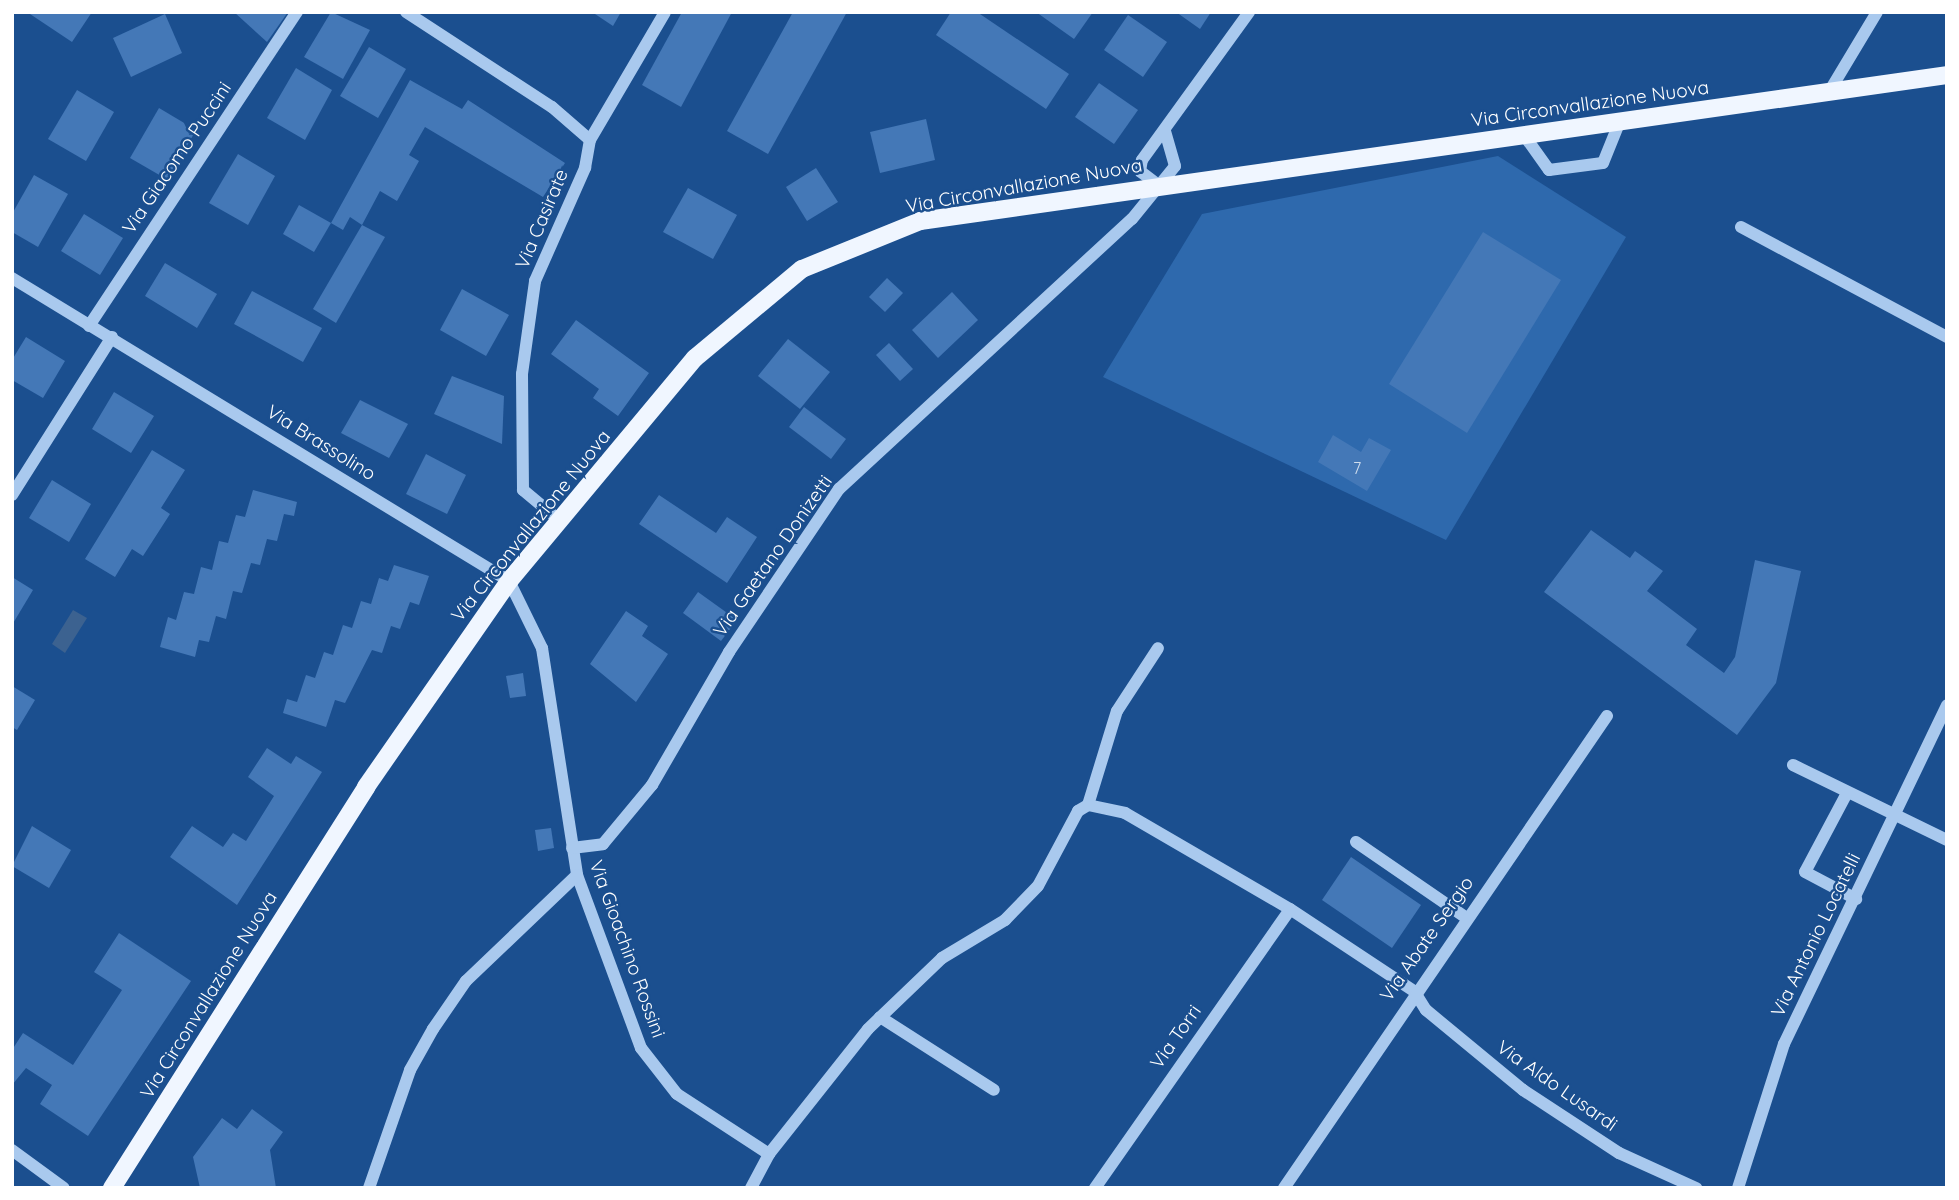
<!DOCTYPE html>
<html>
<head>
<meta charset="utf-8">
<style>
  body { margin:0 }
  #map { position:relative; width:1959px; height:1200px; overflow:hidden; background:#1b4f8f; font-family:Quicksand,sans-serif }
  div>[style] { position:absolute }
  .green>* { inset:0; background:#2e69ad }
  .water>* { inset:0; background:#3c6290 }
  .building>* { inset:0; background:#4478b7 }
  .minor>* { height:12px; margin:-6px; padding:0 6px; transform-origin:6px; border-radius:6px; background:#a9c9ee }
  .major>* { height:18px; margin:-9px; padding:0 9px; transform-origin:9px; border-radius:9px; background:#f0f6ff }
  span { translate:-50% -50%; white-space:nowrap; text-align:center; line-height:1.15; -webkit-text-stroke:5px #1b4f8f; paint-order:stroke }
  .number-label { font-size:16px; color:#d0dded }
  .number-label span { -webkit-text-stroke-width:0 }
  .street-label { font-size:19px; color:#fff }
  .frame { position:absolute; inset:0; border:14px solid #fff; pointer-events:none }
</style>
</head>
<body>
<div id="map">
  <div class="green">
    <i style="clip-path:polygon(1498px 156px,1626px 237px,1446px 540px,1103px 377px,1202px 214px)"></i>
  </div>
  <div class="water">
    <i style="clip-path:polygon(73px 610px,87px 618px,65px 653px,52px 644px)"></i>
  </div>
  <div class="building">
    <i style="clip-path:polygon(27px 12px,92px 12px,72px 42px)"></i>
    <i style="clip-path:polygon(234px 12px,288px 12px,267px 42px)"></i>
    <i style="clip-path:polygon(331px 12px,370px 30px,343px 79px,304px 57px)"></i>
    <i style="clip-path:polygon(592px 12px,621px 12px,613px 26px)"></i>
    <i style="clip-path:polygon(682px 12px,732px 12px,681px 107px,642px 85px)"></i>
    <i style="clip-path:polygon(793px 12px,847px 12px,768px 154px,727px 131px)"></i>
    <i style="clip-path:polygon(951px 12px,977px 12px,1069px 74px,1046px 109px,936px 35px)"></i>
    <i style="clip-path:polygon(1036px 12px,1093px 12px,1074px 39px)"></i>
    <i style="clip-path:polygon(1176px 12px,1211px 12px,1200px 29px)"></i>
    <i style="clip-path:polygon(165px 14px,182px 53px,131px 77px,113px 38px)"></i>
    <i style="clip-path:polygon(1128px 15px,1167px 42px,1143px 77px,1104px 50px)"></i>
    <i style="clip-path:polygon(369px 47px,406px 69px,378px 118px,340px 96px)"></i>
    <i style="clip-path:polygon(296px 68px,332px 90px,305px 140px,267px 118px)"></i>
    <i style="clip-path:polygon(410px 80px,462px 109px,468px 100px,565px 163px,543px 197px,425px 127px,409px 155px,419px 161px,397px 201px,380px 191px,362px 225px,350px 217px,343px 230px,331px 223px)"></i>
    <i style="clip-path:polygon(1099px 83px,1138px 110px,1114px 144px,1075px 117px)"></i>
    <i style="clip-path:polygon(77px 90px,114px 112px,86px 161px,48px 139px)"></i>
    <i style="clip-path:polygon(159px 108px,196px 130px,168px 180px,130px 158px)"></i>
    <i style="clip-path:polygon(926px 119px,935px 160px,880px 173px,870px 132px)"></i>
    <i style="clip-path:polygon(238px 154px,275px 176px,248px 225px,209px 203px)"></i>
    <i style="clip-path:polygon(816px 168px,838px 202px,807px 221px,786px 187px)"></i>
    <i style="clip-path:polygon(34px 175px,68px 194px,38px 247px,12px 232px,12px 214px)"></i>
    <i style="clip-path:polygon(688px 188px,737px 215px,713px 259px,663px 232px)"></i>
    <i style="clip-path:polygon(299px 205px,331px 223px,314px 252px,283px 234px)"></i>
    <i style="clip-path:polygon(84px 214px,123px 238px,100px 275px,61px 251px)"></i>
    <i style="clip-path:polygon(362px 225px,385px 237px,336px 323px,313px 309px)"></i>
    <i style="clip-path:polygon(1483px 232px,1561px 280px,1467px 433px,1389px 384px)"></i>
    <i style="clip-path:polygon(165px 263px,217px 294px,197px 328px,145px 296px)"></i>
    <i style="clip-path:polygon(887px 278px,903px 293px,885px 312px,869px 297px)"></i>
    <i style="clip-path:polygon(462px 289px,509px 315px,486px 356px,440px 330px)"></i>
    <i style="clip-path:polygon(252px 291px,322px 328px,303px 362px,234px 324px)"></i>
    <i style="clip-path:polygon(952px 292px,978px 320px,938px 358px,912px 330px)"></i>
    <i style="clip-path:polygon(576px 320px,649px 373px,618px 416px,593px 398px,599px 389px,551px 354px)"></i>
    <i style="clip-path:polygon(26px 337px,65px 361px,43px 398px,12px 380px,12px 360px)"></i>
    <i style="clip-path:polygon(788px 339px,830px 372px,800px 409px,758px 376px)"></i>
    <i style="clip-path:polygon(889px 343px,913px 369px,900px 381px,876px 355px)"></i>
    <i style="clip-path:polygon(452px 376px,504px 396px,502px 444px,434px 414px)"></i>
    <i style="clip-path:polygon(114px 392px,154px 416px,131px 453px,92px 429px)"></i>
    <i style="clip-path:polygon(360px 400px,408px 424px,389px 458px,341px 433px)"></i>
    <i style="clip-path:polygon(804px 407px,846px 439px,831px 459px,789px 427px)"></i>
    <i style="clip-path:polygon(1333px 435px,1361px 452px,1369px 438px,1391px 450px,1367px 491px,1318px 462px)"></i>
    <i style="clip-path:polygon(152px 450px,185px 470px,161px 508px,170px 514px,143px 556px,132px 549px,115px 577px,85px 559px)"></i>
    <i style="clip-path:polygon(426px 454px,466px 475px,447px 514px,406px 494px)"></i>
    <i style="clip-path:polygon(52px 480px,91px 504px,69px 542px,29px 518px)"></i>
    <i style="clip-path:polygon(253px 490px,297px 502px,294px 516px,284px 514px,277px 541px,267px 539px,260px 565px,251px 563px,242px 593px,233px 591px,226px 619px,216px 616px,209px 642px,199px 640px,195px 657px,160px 647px,168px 617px,176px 620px,184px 592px,194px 594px,201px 567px,212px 570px,219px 541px,228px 543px,236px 515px,245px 517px)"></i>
    <i style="clip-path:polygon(659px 495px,716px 533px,727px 517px,757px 537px,727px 583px,639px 524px)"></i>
    <i style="clip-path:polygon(1591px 530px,1630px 558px,1635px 551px,1663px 571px,1647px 591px,1697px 629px,1686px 645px,1724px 673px,1735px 657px,1755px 560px,1801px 571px,1776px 683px,1737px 735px,1544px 592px)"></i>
    <i style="clip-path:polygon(394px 565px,429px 576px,419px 605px,410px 602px,400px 629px,391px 626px,382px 653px,372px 650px,345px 703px,335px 700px,326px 727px,283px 713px,287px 699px,297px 702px,306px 675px,315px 678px,324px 652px,333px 655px,343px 625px,352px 628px,361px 601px,371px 604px,379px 578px,388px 581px)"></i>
    <i style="clip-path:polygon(12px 577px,33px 590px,12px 625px)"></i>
    <i style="clip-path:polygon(698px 592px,737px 620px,721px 641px,683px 613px)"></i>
    <i style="clip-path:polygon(626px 611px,648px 626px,642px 636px,668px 654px,636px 702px,590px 664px)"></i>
    <i style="clip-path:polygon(523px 673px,526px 696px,510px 698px,506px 676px)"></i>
    <i style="clip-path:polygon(12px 686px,35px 700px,17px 730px,12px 727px)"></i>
    <i style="clip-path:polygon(267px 748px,291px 764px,296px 756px,322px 772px,237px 905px,170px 857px,192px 826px,223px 847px,233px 833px,246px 841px,274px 796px,248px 777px)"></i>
    <i style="clip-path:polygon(32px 826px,71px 850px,49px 888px,12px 866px)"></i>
    <i style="clip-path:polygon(551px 828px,554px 848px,538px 851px,535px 830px)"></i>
    <i style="clip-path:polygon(1351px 857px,1421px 905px,1392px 948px,1322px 900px)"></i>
    <i style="clip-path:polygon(119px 933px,191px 981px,88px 1136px,40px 1104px,52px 1085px,26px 1068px,12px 1085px,12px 1050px,23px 1033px,73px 1065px,122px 990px,94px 972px)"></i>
    <i style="clip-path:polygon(252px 1109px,283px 1132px,270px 1150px,276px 1188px,200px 1188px,193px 1157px,222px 1118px,237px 1129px)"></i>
  </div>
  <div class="minor">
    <i style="left:406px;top:12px;width:174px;rotate:33.1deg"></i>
    <i style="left:552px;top:107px;width:50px;rotate:41deg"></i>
    <i style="left:1829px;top:92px;width:93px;rotate:-59deg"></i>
    <i style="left:1524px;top:135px;width:43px;rotate:54.5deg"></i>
    <i style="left:1549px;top:170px;width:54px;rotate:-7.4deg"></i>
    <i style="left:1603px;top:163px;width:45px;rotate:-68deg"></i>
    <i style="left:1157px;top:184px;width:21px;rotate:-143deg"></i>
    <i style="left:1140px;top:171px;width:11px;rotate:-80deg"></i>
    <i style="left:1142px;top:160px;width:183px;rotate:-54.1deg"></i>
    <i style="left:1741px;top:227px;width:234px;rotate:28.1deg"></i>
    <i style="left:12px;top:278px;width:582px;rotate:31.37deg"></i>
    <i style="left:509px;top:581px;width:75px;rotate:63.8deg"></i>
    <i style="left:542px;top:648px;width:230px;rotate:81.2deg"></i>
    <i style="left:577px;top:875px;width:184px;rotate:69.7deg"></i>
    <i style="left:641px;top:1048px;width:58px;rotate:52deg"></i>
    <i style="left:677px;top:1094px;width:110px;rotate:33.1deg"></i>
    <i style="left:89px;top:326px;width:377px;rotate:-56.5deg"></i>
    <i style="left:12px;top:495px;width:187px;rotate:-57.7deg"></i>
    <i style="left:559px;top:520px;width:47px;rotate:-140.2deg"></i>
    <i style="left:523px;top:490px;width:116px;rotate:-90.5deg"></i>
    <i style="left:522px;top:374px;width:94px;rotate:-82deg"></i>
    <i style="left:535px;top:281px;width:124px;rotate:-66.1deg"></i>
    <i style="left:585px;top:168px;width:28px;rotate:-80deg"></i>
    <i style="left:590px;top:140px;width:148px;rotate:-59.6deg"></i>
    <i style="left:1793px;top:765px;width:171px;rotate:26deg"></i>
    <i style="left:1847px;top:793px;width:89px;rotate:118deg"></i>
    <i style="left:1805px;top:872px;width:58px;rotate:27.9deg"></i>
    <i style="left:1088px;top:805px;width:38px;rotate:12deg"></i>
    <i style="left:1125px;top:813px;width:191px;rotate:30.2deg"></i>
    <i style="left:1290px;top:909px;width:149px;rotate:33.5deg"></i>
    <i style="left:1414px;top:991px;width:22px;rotate:58deg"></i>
    <i style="left:1426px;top:1010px;width:126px;rotate:39.5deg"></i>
    <i style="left:1523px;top:1090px;width:115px;rotate:33.3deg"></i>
    <i style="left:1619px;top:1153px;width:85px;rotate:24.4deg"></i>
    <i style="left:1088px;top:805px;width:98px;rotate:-72.9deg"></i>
    <i style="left:1117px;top:711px;width:75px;rotate:-56.9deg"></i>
    <i style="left:1356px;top:842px;width:132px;rotate:34.5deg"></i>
    <i style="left:572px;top:848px;width:31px;rotate:-7deg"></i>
    <i style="left:603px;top:844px;width:77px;rotate:-50.3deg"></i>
    <i style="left:652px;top:785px;width:154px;rotate:-59.9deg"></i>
    <i style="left:729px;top:652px;width:197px;rotate:-56deg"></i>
    <i style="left:839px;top:489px;width:398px;rotate:-42.7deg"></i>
    <i style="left:1132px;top:219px;width:68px;rotate:-50.9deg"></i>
    <i style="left:1175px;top:166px;width:36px;rotate:-106deg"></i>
    <i style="left:880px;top:1017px;width:135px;rotate:32.6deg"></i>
    <i style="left:12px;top:1150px;width:64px;rotate:36.2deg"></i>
    <i style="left:369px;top:1188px;width:125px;rotate:-70.8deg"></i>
    <i style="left:410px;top:1070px;width:47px;rotate:-60.7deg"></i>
    <i style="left:433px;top:1029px;width:58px;rotate:-55.5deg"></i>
    <i style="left:466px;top:981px;width:153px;rotate:-43.7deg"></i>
    <i style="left:751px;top:1188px;width:38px;rotate:-62deg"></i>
    <i style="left:769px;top:1154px;width:159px;rotate:-51.6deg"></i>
    <i style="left:868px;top:1029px;width:103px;rotate:-43.8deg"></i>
    <i style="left:942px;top:958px;width:74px;rotate:-31.1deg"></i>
    <i style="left:1005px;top:920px;width:47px;rotate:-45.9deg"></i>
    <i style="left:1038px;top:886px;width:85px;rotate:-61.9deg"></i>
    <i style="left:1078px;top:811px;width:12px;rotate:-31deg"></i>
    <i style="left:1095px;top:1188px;width:340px;rotate:-55deg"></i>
    <i style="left:1284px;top:1188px;width:572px;rotate:-55.62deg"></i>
    <i style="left:1738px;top:1188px;width:151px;rotate:-72.3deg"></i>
    <i style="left:1784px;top:1044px;width:376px;rotate:-64.3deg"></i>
  </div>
  <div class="major">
    <i style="left:112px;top:1188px;width:475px;rotate:-57.6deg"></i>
    <i style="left:366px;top:787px;width:251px;rotate:-55.2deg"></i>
    <i style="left:509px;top:581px;width:290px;rotate:-50.2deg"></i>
    <i style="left:695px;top:358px;width:139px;rotate:-39.8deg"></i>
    <i style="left:802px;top:269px;width:127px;rotate:-22.1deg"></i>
    <i style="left:920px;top:221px;width:1037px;rotate:-8.09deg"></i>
  </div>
  <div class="number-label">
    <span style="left:1357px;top:468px">7</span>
  </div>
  <div class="street-label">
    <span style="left:1590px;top:104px;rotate:-8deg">Via Circonvallazione Nuova</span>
    <span style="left:177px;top:158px;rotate:-56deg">Via Giacomo Puccini</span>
    <span style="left:1024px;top:186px;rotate:-10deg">Via Circonvallazione Nuova</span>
    <span style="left:542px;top:219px;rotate:-67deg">Via Casirate</span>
    <span style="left:321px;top:443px;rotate:32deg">Via Brassolino</span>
    <span style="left:531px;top:526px;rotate:-51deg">Via Circonvallazione Nuova</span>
    <span style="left:773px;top:556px;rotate:-55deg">Via Gaetano Donizetti</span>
    <span style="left:1816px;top:935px;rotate:-64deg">Via Antonio Locatelli</span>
    <span style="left:1427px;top:939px;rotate:-55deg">Via Abate Sergio</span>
    <span style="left:627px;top:949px;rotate:70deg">Via Gioachino Rossini</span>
    <span style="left:209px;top:995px;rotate:-58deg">Via Circonvallazione Nuova</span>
    <span style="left:1176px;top:1037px;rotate:-55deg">Via Torri</span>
    <span style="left:1557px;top:1086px;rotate:35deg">Via Aldo Lusardi</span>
  </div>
  <div class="frame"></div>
</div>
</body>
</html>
